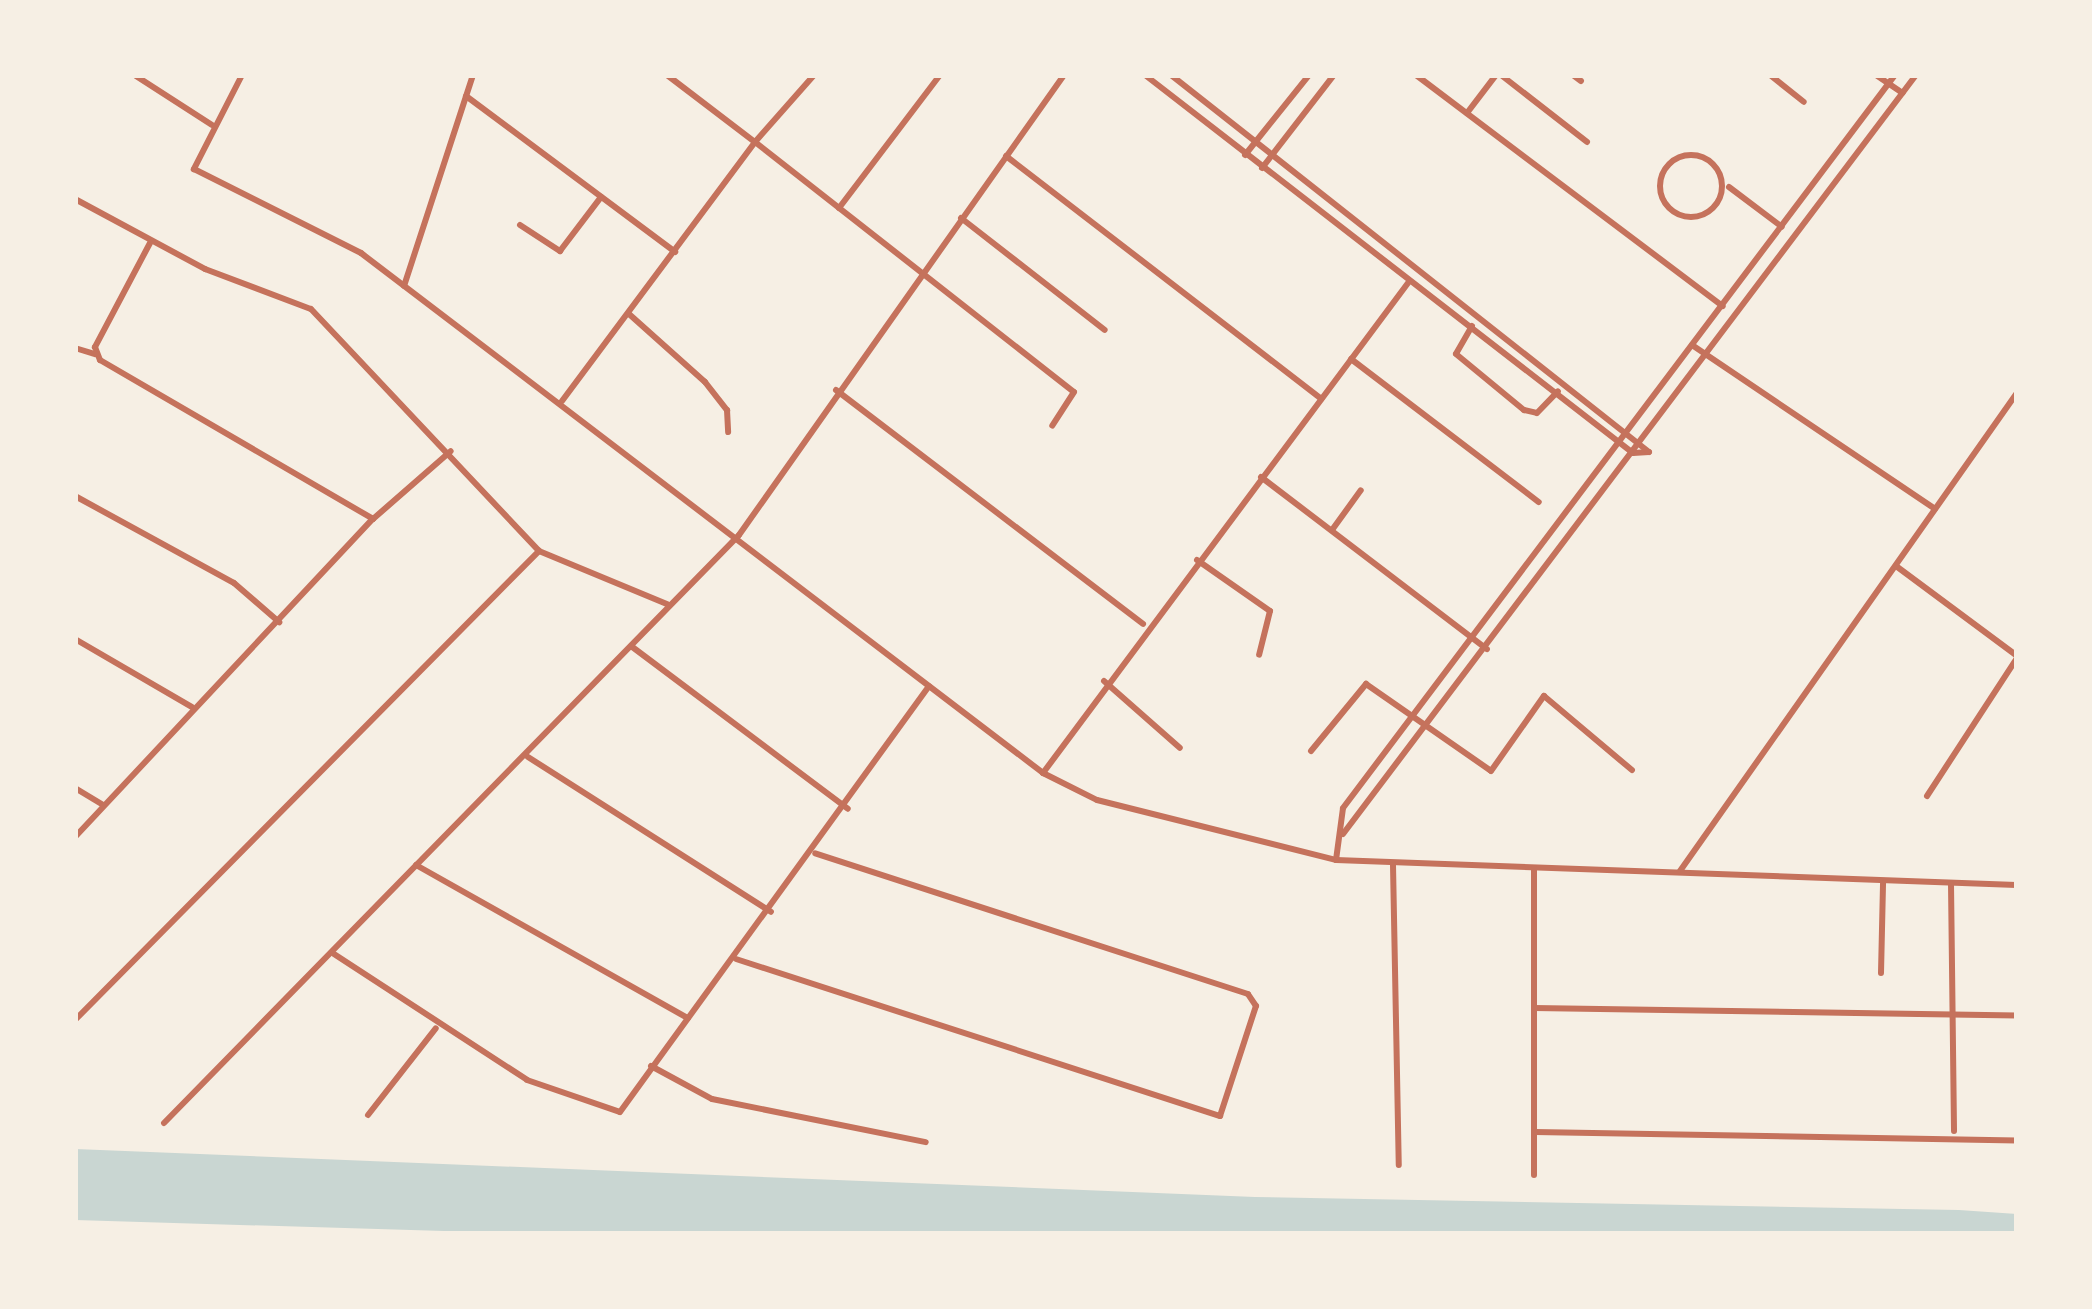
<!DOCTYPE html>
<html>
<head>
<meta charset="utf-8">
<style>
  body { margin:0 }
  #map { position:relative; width:2092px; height:1309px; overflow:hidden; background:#f6efe4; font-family:Karla,sans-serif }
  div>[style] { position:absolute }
  .water>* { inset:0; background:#c9d6d2 }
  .minor>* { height:6px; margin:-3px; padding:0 3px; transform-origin:3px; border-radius:3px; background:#c5725c }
  .minor>.ring { margin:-3px; padding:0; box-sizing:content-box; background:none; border:6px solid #c5725c; border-radius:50% }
  span { translate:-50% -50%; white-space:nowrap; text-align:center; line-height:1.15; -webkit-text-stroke:9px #f6efe4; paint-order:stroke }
  .frame { position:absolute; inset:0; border:78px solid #f6efe4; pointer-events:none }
</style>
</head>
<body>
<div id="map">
  <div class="water">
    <i style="clip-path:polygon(75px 1149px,1255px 1197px,1959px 1210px,2017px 1214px,2017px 1234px,543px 1234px,75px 1220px)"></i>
  </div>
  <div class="minor">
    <i style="left:242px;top:75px;width:106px;rotate:117.1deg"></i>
    <i style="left:194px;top:169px;width:187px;rotate:26.7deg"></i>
    <i style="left:361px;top:253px;width:858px;rotate:37.32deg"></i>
    <i style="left:1043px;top:773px;width:60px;rotate:26.6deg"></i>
    <i style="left:1097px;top:800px;width:246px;rotate:14.1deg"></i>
    <i style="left:1336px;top:860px;width:681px;rotate:2.1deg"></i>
    <i style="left:667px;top:75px;width:111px;rotate:37.3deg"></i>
    <i style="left:755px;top:142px;width:89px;rotate:-48.6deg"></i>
    <i style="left:1145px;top:75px;width:617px;rotate:37.76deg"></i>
    <i style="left:1633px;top:453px;width:16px;rotate:-4deg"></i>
    <i style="left:1649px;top:452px;width:609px;rotate:-141.74deg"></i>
    <i style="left:1416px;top:75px;width:384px;rotate:37deg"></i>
    <i style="left:1501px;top:75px;width:109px;rotate:37.9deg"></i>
    <i style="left:1573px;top:75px;width:10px;rotate:37deg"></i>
    <i style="left:1770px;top:75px;width:43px;rotate:38.5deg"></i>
    <i style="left:1876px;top:75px;width:32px;rotate:34deg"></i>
    <i style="left:136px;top:76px;width:90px;rotate:32.8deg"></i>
    <i style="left:466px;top:96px;width:261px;rotate:36.7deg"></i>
    <i style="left:1467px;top:113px;width:48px;rotate:-52.7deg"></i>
    <i style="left:1245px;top:155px;width:102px;rotate:-51.3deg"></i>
    <i class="ring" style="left:1660px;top:155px;width:56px;height:56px"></i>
    <i style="left:1006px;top:156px;width:398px;rotate:37.6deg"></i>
    <i style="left:1262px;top:168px;width:118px;rotate:-52.3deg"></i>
    <i style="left:1729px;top:187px;width:66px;rotate:37deg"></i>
    <i style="left:75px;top:199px;width:148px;rotate:28.3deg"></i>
    <i style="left:205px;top:269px;width:113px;rotate:20.7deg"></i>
    <i style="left:311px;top:309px;width:332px;rotate:46.7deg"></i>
    <i style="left:539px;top:551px;width:139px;rotate:22.5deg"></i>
    <i style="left:839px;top:208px;width:167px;rotate:-52.8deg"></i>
    <i style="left:961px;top:218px;width:182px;rotate:37.9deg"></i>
    <i style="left:520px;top:225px;width:48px;rotate:33deg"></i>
    <i style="left:560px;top:251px;width:68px;rotate:-52.8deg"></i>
    <i style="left:150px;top:243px;width:118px;rotate:117.9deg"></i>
    <i style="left:95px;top:347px;width:14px;rotate:69deg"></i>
    <i style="left:100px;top:360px;width:316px;rotate:30.2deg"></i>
    <i style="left:404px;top:286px;width:222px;rotate:-71.9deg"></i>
    <i style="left:629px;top:314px;width:102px;rotate:41.8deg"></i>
    <i style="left:705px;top:382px;width:36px;rotate:52deg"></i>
    <i style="left:727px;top:410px;width:22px;rotate:87deg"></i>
    <i style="left:1472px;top:326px;width:32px;rotate:120deg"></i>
    <i style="left:1456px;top:354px;width:88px;rotate:39.5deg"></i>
    <i style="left:1524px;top:410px;width:13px;rotate:13deg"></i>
    <i style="left:1537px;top:413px;width:30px;rotate:-46deg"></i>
    <i style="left:1692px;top:345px;width:293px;rotate:34deg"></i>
    <i style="left:75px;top:348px;width:21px;rotate:17deg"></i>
    <i style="left:1351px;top:359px;width:236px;rotate:37.3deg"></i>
    <i style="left:836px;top:390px;width:386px;rotate:37.3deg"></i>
    <i style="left:562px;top:401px;width:323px;rotate:-53.3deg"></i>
    <i style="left:755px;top:142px;width:405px;rotate:38.1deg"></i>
    <i style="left:1074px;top:392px;width:40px;rotate:122.9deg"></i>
    <i style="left:1261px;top:477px;width:284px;rotate:37.3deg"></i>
    <i style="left:75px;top:496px;width:181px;rotate:28.7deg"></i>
    <i style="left:234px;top:583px;width:60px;rotate:40.9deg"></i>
    <i style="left:1332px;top:530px;width:49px;rotate:-54.1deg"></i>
    <i style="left:1197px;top:560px;width:89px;rotate:34.9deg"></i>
    <i style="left:1270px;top:611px;width:45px;rotate:104deg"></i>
    <i style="left:1896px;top:566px;width:151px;rotate:36.6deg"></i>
    <i style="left:75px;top:639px;width:135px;rotate:30.2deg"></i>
    <i style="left:631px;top:646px;width:271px;rotate:36.9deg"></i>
    <i style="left:1104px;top:681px;width:101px;rotate:41.4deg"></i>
    <i style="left:1311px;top:751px;width:87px;rotate:-50.6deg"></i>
    <i style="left:1366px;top:684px;width:152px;rotate:34.8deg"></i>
    <i style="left:1491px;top:771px;width:92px;rotate:-54.8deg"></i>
    <i style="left:1544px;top:696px;width:115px;rotate:40.1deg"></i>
    <i style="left:528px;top:757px;width:288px;rotate:32.5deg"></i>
    <i style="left:1043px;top:773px;width:611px;rotate:-53.32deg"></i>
    <i style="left:75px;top:788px;width:31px;rotate:31deg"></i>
    <i style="left:1927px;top:796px;width:165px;rotate:-56.9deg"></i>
    <i style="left:1343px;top:834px;width:951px;rotate:-52.95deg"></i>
    <i style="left:75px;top:837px;width:436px;rotate:-46.9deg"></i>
    <i style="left:373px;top:519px;width:103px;rotate:-41.1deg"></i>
    <i style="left:1336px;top:860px;width:52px;rotate:-82.3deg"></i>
    <i style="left:1343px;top:808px;width:918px;rotate:-53.02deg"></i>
    <i style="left:416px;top:865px;width:312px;rotate:29.4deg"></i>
    <i style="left:1393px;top:865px;width:300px;rotate:88.9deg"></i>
    <i style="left:1680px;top:871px;width:585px;rotate:-54.82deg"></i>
    <i style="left:1951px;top:884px;width:247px;rotate:89.3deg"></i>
    <i style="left:334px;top:954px;width:230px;rotate:33.1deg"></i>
    <i style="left:527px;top:1080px;width:98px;rotate:19deg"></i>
    <i style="left:620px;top:1112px;width:526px;rotate:-54.04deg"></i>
    <i style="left:736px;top:959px;width:509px;rotate:17.97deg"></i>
    <i style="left:1220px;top:1116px;width:116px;rotate:-71.9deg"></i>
    <i style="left:1256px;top:1006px;width:14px;rotate:-124deg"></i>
    <i style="left:1248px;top:994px;width:455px;rotate:-162deg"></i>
    <i style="left:1881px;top:973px;width:90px;rotate:-88.7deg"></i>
    <i style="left:1534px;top:1008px;width:483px;rotate:0.9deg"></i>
    <i style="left:75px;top:1020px;width:660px;rotate:-45.31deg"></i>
    <i style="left:651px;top:1066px;width:69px;rotate:28.4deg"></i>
    <i style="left:712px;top:1099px;width:218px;rotate:11.4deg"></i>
    <i style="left:368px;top:1115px;width:110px;rotate:-52deg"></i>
    <i style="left:164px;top:1123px;width:822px;rotate:-45.64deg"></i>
    <i style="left:739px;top:535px;width:563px;rotate:-54.76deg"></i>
    <i style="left:1535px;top:1132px;width:482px;rotate:1deg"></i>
    <i style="left:1534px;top:1175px;width:307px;rotate:-90deg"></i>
  </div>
  <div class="frame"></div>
</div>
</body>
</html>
